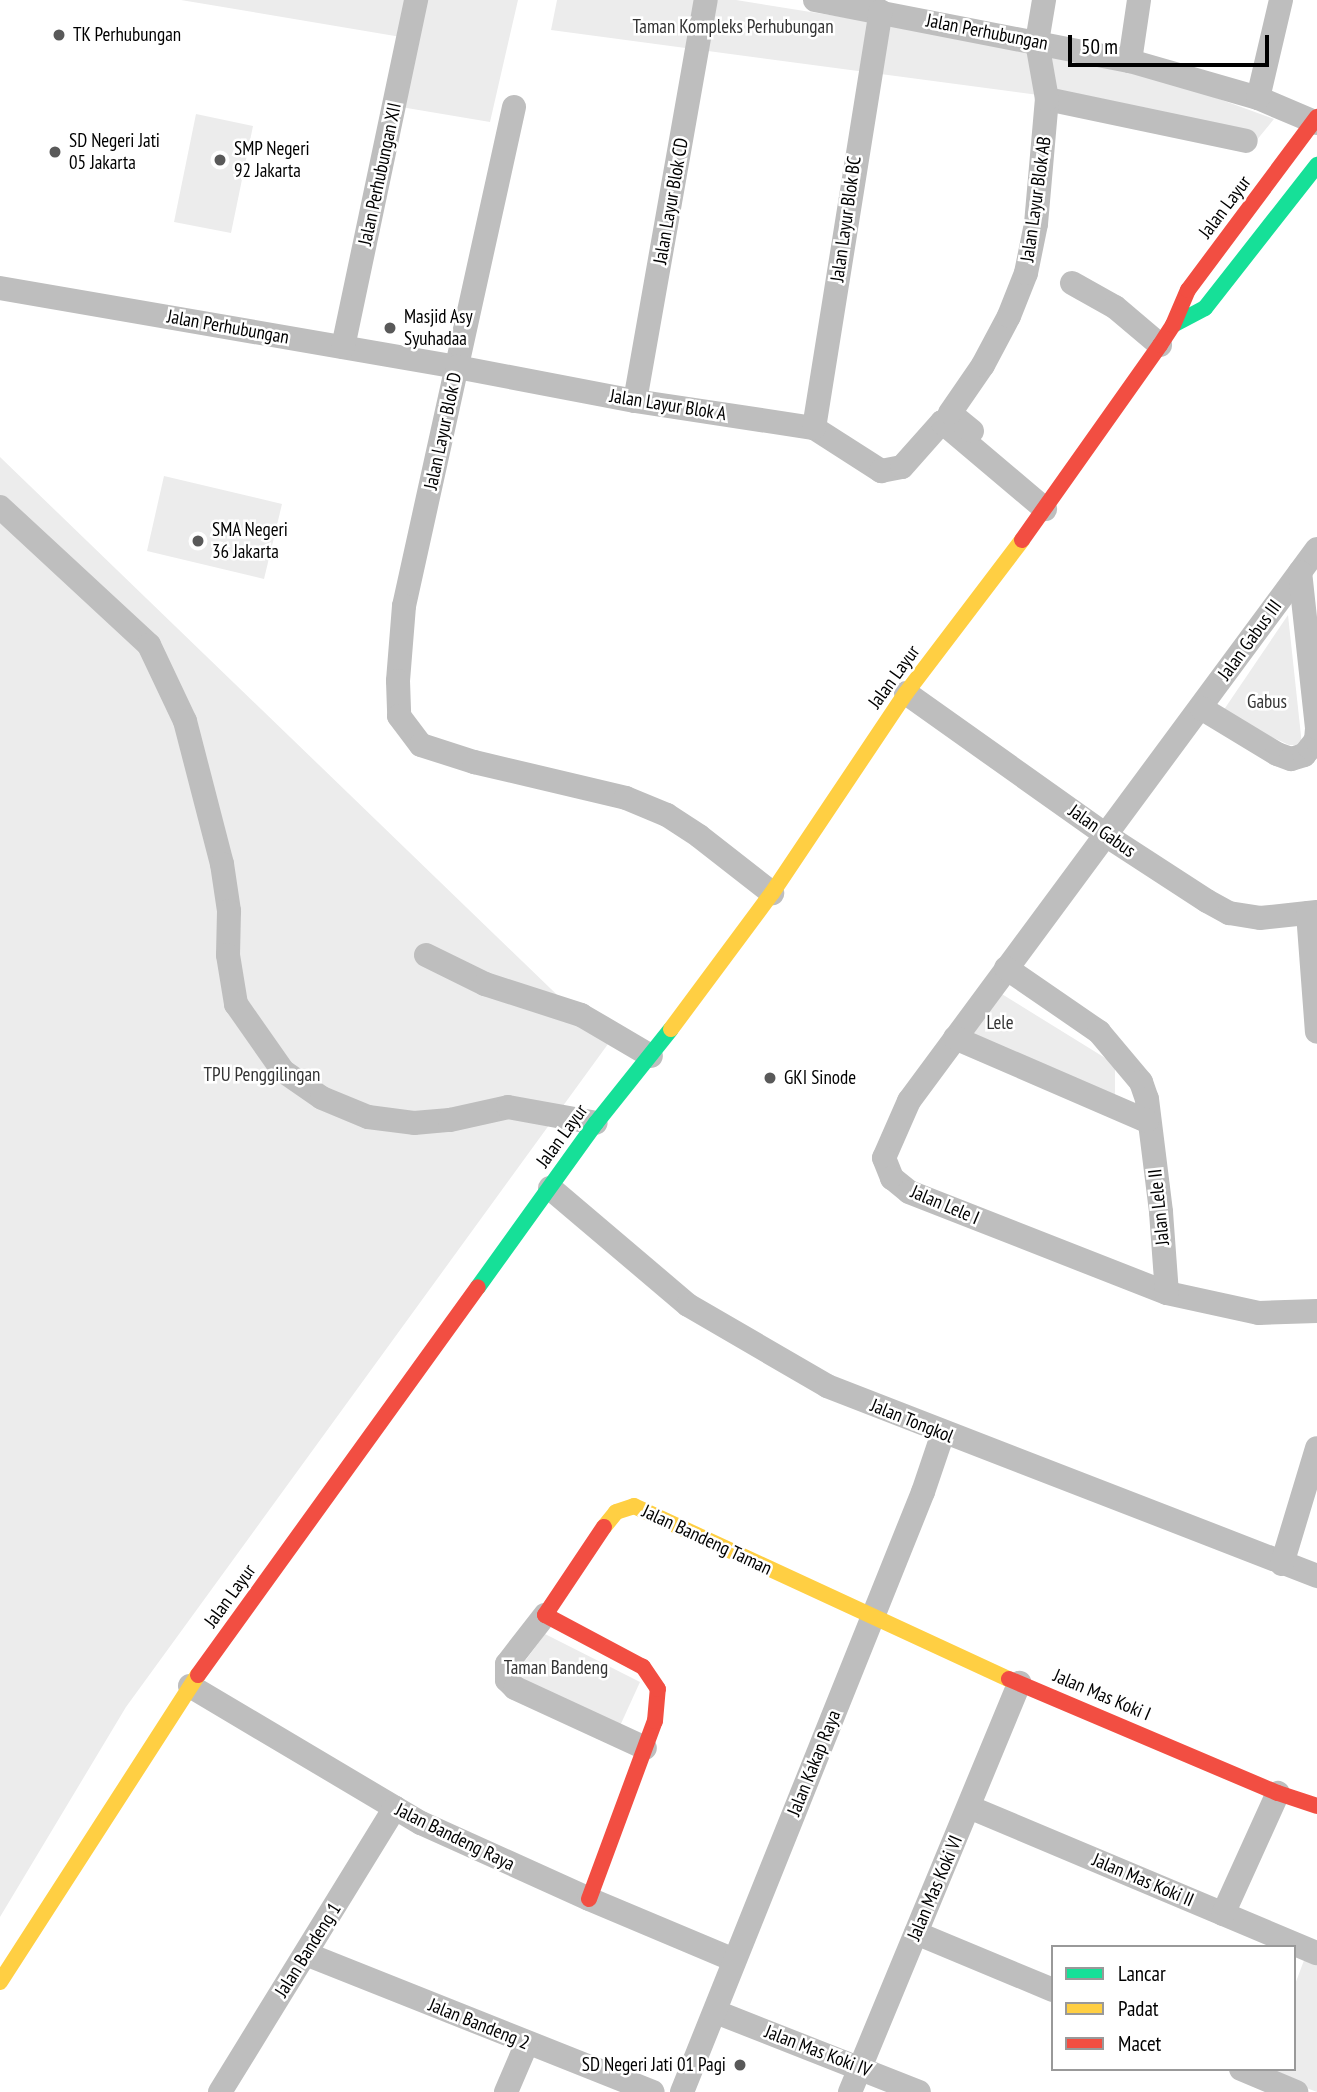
<!DOCTYPE html>
<html>
<head>
<meta charset="utf-8">
<style>
  body { margin:0 }
  #map { position:relative; width:1317px; height:2092px; overflow:hidden; background:#fff; font-family:"PT Sans Narrow",sans-serif }
  div>[style] { position:absolute }
  .green>* { inset:0; background:#ececec }
  .street>* { height:24px; margin:-12px; padding:0 12px; transform-origin:12px; border-radius:12px; background:#bebebe }
  .fast>* { height:16px; margin:-8px; padding:0 8px; transform-origin:8px; border-radius:8px; background:#16e098 }
  .slow>* { height:16px; margin:-8px; padding:0 8px; transform-origin:8px; border-radius:8px; background:#ffcf43 }
  .jam>* { height:16px; margin:-8px; padding:0 8px; transform-origin:8px; border-radius:8px; background:#f24e42 }
  .dots>* { width:19px; height:19px; translate:-50% -50%; box-sizing:border-box; border:4px solid #fff; border-radius:50% }
  span { translate:-50% -50%; white-space:nowrap; text-align:center; line-height:1.15; -webkit-text-stroke:5px #fff; paint-order:stroke }
  .park-label { font-size:19px; color:#333 }
  .street-label { font-size:19px; color:#000 }
  .poi-label { font-size:19px; color:#000 }
  .left { translate:0 -50%; text-align:left }
  .right { translate:-100% -50%; text-align:right }
  .legend { position:absolute; left:1051px; top:1945px; width:245px; height:126px; box-sizing:border-box; background:#fff; border:2px solid #999; margin:0; padding:9px 12px; list-style:none; font-size:21px; color:#000 }
  .legend li { display:flex; align-items:center; gap:14px; height:35px }
  .legend b { width:35px; border:2px solid #999 }
  .scale { position:absolute; left:1068px; top:35px; width:201px; height:32px; box-sizing:border-box; border:4px solid #000; border-top:0; padding-left:9px; font-size:21px; line-height:24px; white-space:nowrap; color:#000; -webkit-text-stroke:5px #fff; paint-order:stroke }
</style>
</head>
<body>
<div id="map">
  <div class="green">
    <i style="clip-path:polygon(181px 0,518px 0,490px 122px,389px 105px,401px 37px)"></i>
    <i style="clip-path:polygon(557px 0,736px 0,1112px 60px,1274px 119px,1251px 147px,1106px 104px,551px 30px)"></i>
    <i style="clip-path:polygon(196px 114px,253px 126px,231px 233px,174px 222px)"></i>
    <i style="clip-path:polygon(0 457px,608px 1044px,126px 1707px,0 1917px)"></i>
    <i style="clip-path:polygon(164px 476px,282px 504px,264px 579px,147px 551px)"></i>
    <i style="clip-path:polygon(1288px 615px,1302px 745px,1289px 745px,1221px 714px)"></i>
    <i style="clip-path:polygon(992px 988px,1115px 1064px,1115px 1099px,961px 1035px)"></i>
    <i style="clip-path:polygon(545px 1634px,640px 1682px,619px 1728px,514px 1676px)"></i>
    <i style="clip-path:polygon(1306px 1955px,1317px 1959px,1317px 2092px,1262px 2071px,1294px 2069px,1294px 1987px)"></i>
  </div>
  <div class="street">
    <i style="left:815px;top:0;width:321px;rotate:11deg"></i>
    <i style="left:1130px;top:61px;width:133px;rotate:16.1deg"></i>
    <i style="left:1258px;top:98px;width:64px;rotate:23deg"></i>
    <i style="left:1130px;top:61px;width:62px;rotate:-81.6deg"></i>
    <i style="left:1258px;top:98px;width:101px;rotate:-76.8deg"></i>
    <i style="left:1047px;top:99px;width:203px;rotate:11.9deg"></i>
    <i style="left:514px;top:107px;width:511px;rotate:102.43deg"></i>
    <i style="left:404px;top:606px;width:75px;rotate:94.6deg"></i>
    <i style="left:398px;top:681px;width:35px;rotate:88deg"></i>
    <i style="left:399px;top:716px;width:36px;rotate:53deg"></i>
    <i style="left:421px;top:745px;width:56px;rotate:17.8deg"></i>
    <i style="left:474px;top:762px;width:156px;rotate:13.3deg"></i>
    <i style="left:626px;top:798px;width:44px;rotate:22.5deg"></i>
    <i style="left:667px;top:815px;width:38px;rotate:33deg"></i>
    <i style="left:699px;top:836px;width:93px;rotate:38deg"></i>
    <i style="left:1072px;top:283px;width:49px;rotate:29.2deg"></i>
    <i style="left:1115px;top:307px;width:59px;rotate:40.2deg"></i>
    <i style="left:0;top:288px;width:464px;rotate:9.8deg"></i>
    <i style="left:457px;top:367px;width:181px;rotate:10.8deg"></i>
    <i style="left:635px;top:401px;width:181px;rotate:8.6deg"></i>
    <i style="left:814px;top:428px;width:80px;rotate:32.7deg"></i>
    <i style="left:881px;top:471px;width:21px;rotate:-11deg"></i>
    <i style="left:902px;top:467px;width:60px;rotate:-48.4deg"></i>
    <i style="left:942px;top:422px;width:135px;rotate:40.2deg"></i>
    <i style="left:343px;top:347px;width:355px;rotate:-78.1deg"></i>
    <i style="left:635px;top:401px;width:407px;rotate:-80deg"></i>
    <i style="left:814px;top:428px;width:422px;rotate:-80.9deg"></i>
    <i style="left:972px;top:431px;width:28px;rotate:-141deg"></i>
    <i style="left:950px;top:413px;width:58px;rotate:-55.5deg"></i>
    <i style="left:983px;top:365px;width:55px;rotate:-62deg"></i>
    <i style="left:1009px;top:316px;width:46px;rotate:-68.4deg"></i>
    <i style="left:1026px;top:273px;width:50px;rotate:-78.5deg"></i>
    <i style="left:1036px;top:224px;width:125px;rotate:-85deg"></i>
    <i style="left:1047px;top:99px;width:58px;rotate:-100deg"></i>
    <i style="left:1037px;top:42px;width:43px;rotate:-80.5deg"></i>
    <i style="left:0;top:507px;width:203px;rotate:42.8deg"></i>
    <i style="left:149px;top:645px;width:84px;rotate:64.7deg"></i>
    <i style="left:185px;top:721px;width:148px;rotate:75.5deg"></i>
    <i style="left:222px;top:864px;width:48px;rotate:81.5deg"></i>
    <i style="left:229px;top:911px;width:44px;rotate:91.3deg"></i>
    <i style="left:228px;top:955px;width:50px;rotate:80.7deg"></i>
    <i style="left:236px;top:1004px;width:82px;rotate:55deg"></i>
    <i style="left:283px;top:1071px;width:47px;rotate:34.7deg"></i>
    <i style="left:322px;top:1098px;width:50px;rotate:22.4deg"></i>
    <i style="left:368px;top:1117px;width:46px;rotate:7.4deg"></i>
    <i style="left:414px;top:1123px;width:36px;rotate:-5deg"></i>
    <i style="left:450px;top:1120px;width:59px;rotate:-12.6deg"></i>
    <i style="left:508px;top:1107px;width:89px;rotate:10.3deg"></i>
    <i style="left:1317px;top:549px;width:686px;rotate:126.47deg"></i>
    <i style="left:909px;top:1101px;width:62px;rotate:113.7deg"></i>
    <i style="left:884px;top:1158px;width:22px;rotate:68deg"></i>
    <i style="left:892px;top:1178px;width:22px;rotate:39deg"></i>
    <i style="left:909px;top:1192px;width:277px;rotate:21.4deg"></i>
    <i style="left:1167px;top:1293px;width:94px;rotate:12.3deg"></i>
    <i style="left:1259px;top:1313px;width:58px;rotate:-2deg"></i>
    <i style="left:906px;top:693px;width:247px;rotate:35.4deg"></i>
    <i style="left:1107px;top:836px;width:119px;rotate:33deg"></i>
    <i style="left:1207px;top:901px;width:25px;rotate:29deg"></i>
    <i style="left:1229px;top:913px;width:31px;rotate:9deg"></i>
    <i style="left:1260px;top:918px;width:57px;rotate:-6deg"></i>
    <i style="left:1201px;top:708px;width:89px;rotate:31.2deg"></i>
    <i style="left:1277px;top:754px;width:15px;rotate:20deg"></i>
    <i style="left:1291px;top:759px;width:14px;rotate:-17deg"></i>
    <i style="left:1304px;top:755px;width:9px;rotate:-49deg"></i>
    <i style="left:1310px;top:748px;width:10px;rotate:-53deg"></i>
    <i style="left:1316px;top:740px;width:12px;rotate:-85deg"></i>
    <i style="left:1317px;top:728px;width:157px;rotate:-96.2deg"></i>
    <i style="left:1308px;top:913px;width:119px;rotate:85.7deg"></i>
    <i style="left:426px;top:955px;width:66px;rotate:26.2deg"></i>
    <i style="left:485px;top:984px;width:101px;rotate:17.9deg"></i>
    <i style="left:581px;top:1015px;width:81px;rotate:30.4deg"></i>
    <i style="left:1006px;top:968px;width:113px;rotate:34.5deg"></i>
    <i style="left:1099px;top:1032px;width:65px;rotate:50deg"></i>
    <i style="left:1141px;top:1082px;width:18px;rotate:71deg"></i>
    <i style="left:1147px;top:1099px;width:114px;rotate:82.9deg"></i>
    <i style="left:1161px;top:1212px;width:81px;rotate:85.8deg"></i>
    <i style="left:955px;top:1038px;width:209px;rotate:23.4deg"></i>
    <i style="left:550px;top:1188px;width:181px;rotate:40.3deg"></i>
    <i style="left:688px;top:1305px;width:161px;rotate:30.2deg"></i>
    <i style="left:827px;top:1386px;width:526px;rotate:21.19deg"></i>
    <i style="left:1282px;top:1564px;width:121px;rotate:-73.2deg"></i>
    <i style="left:545px;top:1615px;width:62px;rotate:127.8deg"></i>
    <i style="left:507px;top:1664px;width:16px;rotate:90deg"></i>
    <i style="left:507px;top:1680px;width:11px;rotate:45deg"></i>
    <i style="left:515px;top:1688px;width:143px;rotate:24.8deg"></i>
    <i style="left:190px;top:1686px;width:269px;rotate:30.7deg"></i>
    <i style="left:421px;top:1823px;width:184px;rotate:24.3deg"></i>
    <i style="left:589px;top:1899px;width:157px;rotate:22.8deg"></i>
    <i style="left:969px;top:1807px;width:377px;rotate:22.8deg"></i>
    <i style="left:1223px;top:1914px;width:133px;rotate:-65.6deg"></i>
    <i style="left:916px;top:1933px;width:148px;rotate:22.6deg"></i>
    <i style="left:306px;top:1954px;width:373px;rotate:21.7deg"></i>
    <i style="left:716px;top:2012px;width:218px;rotate:21.5deg"></i>
    <i style="left:1241px;top:2069px;width:60px;rotate:22.7deg"></i>
    <i style="left:220px;top:2092px;width:334px;rotate:-58.4deg"></i>
    <i style="left:506px;top:2092px;width:53px;rotate:-66.8deg"></i>
    <i style="left:682px;top:2092px;width:647px;rotate:-68.12deg"></i>
    <i style="left:923px;top:1492px;width:62px;rotate:-71.3deg"></i>
    <i style="left:850px;top:2092px;width:443px;rotate:-67.5deg"></i>
  </div>
  <div class="fast">
    <i style="left:1173px;top:325px;width:36px;rotate:-28deg"></i>
    <i style="left:1205px;top:308px;width:182px;rotate:-51.9deg"></i>
    <i style="left:478px;top:1287px;width:202px;rotate:-54.3deg"></i>
    <i style="left:596px;top:1123px;width:120px;rotate:-51.4deg"></i>
  </div>
  <div class="slow">
    <i style="left:671px;top:1029px;width:169px;rotate:-53.4deg"></i>
    <i style="left:772px;top:893px;width:241px;rotate:-56.2deg"></i>
    <i style="left:906px;top:693px;width:192px;rotate:-52.8deg"></i>
    <i style="left:604px;top:1527px;width:19px;rotate:-51deg"></i>
    <i style="left:616px;top:1512px;width:19px;rotate:-18deg"></i>
    <i style="left:634px;top:1506px;width:413px;rotate:24.8deg"></i>
    <i style="left:0;top:1982px;width:365px;rotate:-57.2deg"></i>
  </div>
  <div class="jam">
    <i style="left:1022px;top:540px;width:239px;rotate:-54.7deg"></i>
    <i style="left:1160px;top:345px;width:24px;rotate:-57deg"></i>
    <i style="left:1173px;top:325px;width:38px;rotate:-67deg"></i>
    <i style="left:1188px;top:290px;width:216px;rotate:-53.3deg"></i>
    <i style="left:198px;top:1675px;width:478px;rotate:-54.2deg"></i>
    <i style="left:1009px;top:1679px;width:292px;rotate:23deg"></i>
    <i style="left:1278px;top:1793px;width:41px;rotate:18.4deg"></i>
    <i style="left:589px;top:1899px;width:190px;rotate:-69.7deg"></i>
    <i style="left:655px;top:1721px;width:32px;rotate:-85deg"></i>
    <i style="left:658px;top:1689px;width:27px;rotate:-124deg"></i>
    <i style="left:643px;top:1667px;width:111px;rotate:-152deg"></i>
    <i style="left:545px;top:1615px;width:106px;rotate:-56.2deg"></i>
  </div>
  <div class="dots">
    <i style="left:59px;top:35px;background:#595959"></i>
    <i style="left:55px;top:152px;background:#595959"></i>
    <i style="left:220px;top:160px;background:#595959"></i>
    <i style="left:390px;top:328px;background:#595959"></i>
    <i style="left:198px;top:541px;background:#595959"></i>
    <i style="left:770px;top:1078px;background:#595959"></i>
    <i style="left:740px;top:2065px;background:#595959"></i>
  </div>
  <div class="park-label">
    <span style="left:733px;top:27px">Taman Kompleks Perhubungan</span>
    <span style="left:1267px;top:702px">Gabus</span>
    <span style="left:1000px;top:1023px">Lele</span>
    <span style="left:262px;top:1075px">TPU Penggilingan</span>
    <span style="left:556px;top:1668px">Taman Bandeng</span>
  </div>
  <div class="street-label">
    <span style="left:987px;top:32px;rotate:11deg">Jalan Perhubungan</span>
    <span style="left:380px;top:174px;rotate:-78deg">Jalan Perhubungan XII</span>
    <span style="left:1036px;top:199px;rotate:-82deg">Jalan Layur Blok AB</span>
    <span style="left:671px;top:201px;rotate:-80deg">Jalan Layur Blok CD</span>
    <span style="left:1225px;top:207px;rotate:-53deg">Jalan Layur</span>
    <span style="left:846px;top:219px;rotate:-82deg">Jalan Layur Blok BC</span>
    <span style="left:228px;top:327px;rotate:10deg">Jalan Perhubungan</span>
    <span style="left:668px;top:405px;rotate:9deg">Jalan Layur Blok A</span>
    <span style="left:443px;top:431px;rotate:-78deg">Jalan Layur Blok D</span>
    <span style="left:1250px;top:640px;rotate:-54deg">Jalan Gabus III</span>
    <span style="left:894px;top:677px;rotate:-54deg">Jalan Layur</span>
    <span style="left:1102px;top:831px;rotate:35deg">Jalan Gabus</span>
    <span style="left:562px;top:1136px;rotate:-54deg">Jalan Layur</span>
    <span style="left:945px;top:1205px;rotate:23deg">Jalan Lele I</span>
    <span style="left:1159px;top:1207px;rotate:-96deg">Jalan Lele II</span>
    <span style="left:912px;top:1421px;rotate:22deg">Jalan Tongkol</span>
    <span style="left:707px;top:1540px;rotate:25deg">Jalan Bandeng Taman</span>
    <span style="left:230px;top:1596px;rotate:-54deg">Jalan Layur</span>
    <span style="left:1102px;top:1695px;rotate:23deg">Jalan Mas Koki I</span>
    <span style="left:814px;top:1763px;rotate:-68deg">Jalan Kakap Raya</span>
    <span style="left:455px;top:1837px;rotate:26deg">Jalan Bandeng Raya</span>
    <span style="left:1143px;top:1880px;rotate:23deg">Jalan Mas Koki II</span>
    <span style="left:935px;top:1888px;rotate:-67deg">Jalan Mas Koki VI</span>
    <span style="left:308px;top:1950px;rotate:-58deg">Jalan Bandeng 1</span>
    <span style="left:479px;top:2024px;rotate:22deg">Jalan Bandeng 2</span>
    <span style="left:818px;top:2051px;rotate:21deg">Jalan Mas Koki IV</span>
  </div>
  <div class="poi-label">
    <span class="left" style="left:73px;top:35px">TK Perhubungan</span>
    <span class="left" style="left:69px;top:152px">SD Negeri Jati<br>05 Jakarta</span>
    <span class="left" style="left:234px;top:160px">SMP Negeri<br>92 Jakarta</span>
    <span class="left" style="left:404px;top:328px">Masjid Asy<br>Syuhadaa</span>
    <span class="left" style="left:212px;top:541px">SMA Negeri<br>36 Jakarta</span>
    <span class="left" style="left:784px;top:1078px">GKI Sinode</span>
    <span class="right" style="left:726px;top:2065px">SD Negeri Jati 01 Pagi</span>
  </div>
  <ul class="legend">
  <li><b style="height:9px;background:#16e098"></b>Lancar</li>
  <li><b style="height:9px;background:#ffcf43"></b>Padat</li>
  <li><b style="height:9px;background:#f24e42"></b>Macet</li>
  </ul>
  <div class="scale">50 m</div>
</div>
</body>
</html>
